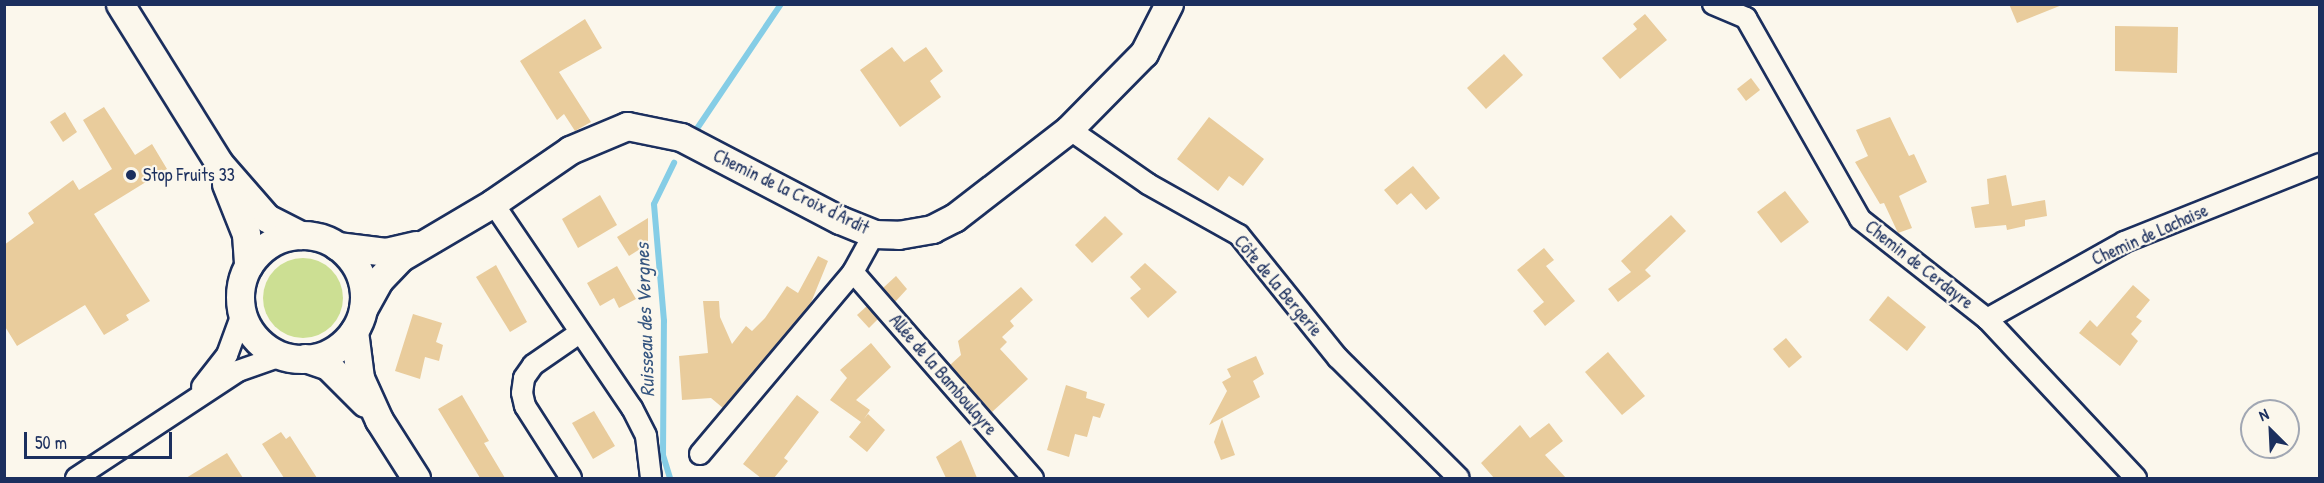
<!DOCTYPE html>
<html>
<head>
<meta charset="utf-8">
<style>
  body { margin:0 }
  #map { position:relative; width:2324px; height:483px; overflow:hidden; background:#fbf7ec; font-family:"Patrick Hand",sans-serif }
  div>[style] { position:absolute }
  .green>* { inset:0; background:#ccdf93 }
  .round { border-radius:50% }
  .stream>* { height:6px; margin:-3px; padding:0 3px; transform-origin:3px; border-radius:3px; background:#85cde6 }
  .building>* { inset:0; background:#e9cc9c }
  .roads { filter:drop-shadow(2px 0 #1b2f5e) drop-shadow(-2px 0 #1b2f5e) drop-shadow(0 2px #1b2f5e) drop-shadow(0 -2px #1b2f5e) }
  .street>* { height:20px; margin:-10px; padding:0 10px; transform-origin:10px; border-radius:10px; background:#fbf7ec }
  .secondary>* { height:27px; margin:-13.5px; padding:0 13.5px; transform-origin:13.5px; border-radius:13.5px; background:#fbf7ec }
  .secondary>.ring { margin:-13.5px; padding:0; box-sizing:content-box; background:none; border:27px solid #fbf7ec; border-radius:50% }
  .dots>* { width:16px; height:16px; translate:-50% -50%; box-sizing:border-box; border:3px solid #fbf7ec; border-radius:50% }
  span { translate:-50% -50%; white-space:nowrap; text-align:center; line-height:1.15; -webkit-text-stroke:4.5px #fbf7ec; paint-order:stroke }
  .poi-label { font-size:18px; color:#1b2f5e }
  .left { translate:0 -50%; text-align:left }
  .street-label { font-size:18px; color:#1b2f5e }
  .water-label { font-size:20px; color:#365680; font-style:italic }
  .frame { position:absolute; inset:0; border:6px solid #1b2f5e; pointer-events:none }
  .north { position:absolute; left:2240px; top:399px; width:60px; height:60px; box-sizing:border-box; background:#fbf7ec; border:2px solid #a1a7b3; border-radius:50%; rotate:336deg; font-size:16px; font-weight:700; line-height:24px; text-align:center; color:#1b2f5e }
  .north::after { content:''; display:block; margin:auto; width:21px; height:27px; background:#1b2f5e; clip-path:polygon(50% 0,100% 100%,50% 72%,0 100%) }
  .scale { position:absolute; left:24px; top:432px; width:148px; height:27px; box-sizing:border-box; border:3px solid #1b2f5e; border-top:0; padding-left:8px; font-size:18px; line-height:21px; white-space:nowrap; color:#1b2f5e; -webkit-text-stroke:4px #fbf7ec; paint-order:stroke }
</style>
</head>
<body>
<div id="map">
  <div class="green">
    <i class="round" style="left:263px;top:258px;width:80px;height:80px"></i>
  </div>
  <div class="stream">
    <i style="left:692px;top:136px;width:159px;rotate:-56deg"></i>
    <i style="left:670px;top:478px;width:24px;rotate:-107deg"></i>
    <i style="left:663px;top:455px;width:134px;rotate:-89.6deg"></i>
    <i style="left:664px;top:321px;width:117px;rotate:-94.9deg"></i>
    <i style="left:654px;top:204px;width:46px;rotate:-64deg"></i>
  </div>
  <div class="building">
    <i style="clip-path:polygon(2009px 4px,2062px 4px,2062px 5px,2017px 23px)"></i>
    <i style="clip-path:polygon(1645px 14px,1667px 40px,1620px 79px,1602px 58px,1637px 29px,1633px 24px)"></i>
    <i style="clip-path:polygon(585px 19px,602px 48px,559px 72px,591px 122px,575px 131px,564px 114px,557px 120px,520px 61px)"></i>
    <i style="clip-path:polygon(2115px 26px,2178px 27px,2177px 73px,2115px 71px)"></i>
    <i style="clip-path:polygon(892px 47px,904px 62px,926px 47px,943px 71px,930px 81px,941px 97px,900px 127px,860px 70px)"></i>
    <i style="clip-path:polygon(1504px 54px,1523px 75px,1486px 109px,1467px 88px)"></i>
    <i style="clip-path:polygon(1751px 78px,1760px 90px,1746px 101px,1737px 89px)"></i>
    <i style="clip-path:polygon(104px 107px,135px 155px,152px 144px,167px 169px,94px 214px,150px 301px,126px 315px,129px 320px,104px 335px,85px 305px,17px 346px,4px 325px,4px 245px,34px 223px,28px 213px,73px 180px,79px 190px,112px 169px,83px 120px)"></i>
    <i style="clip-path:polygon(65px 112px,77px 132px,63px 142px,50px 122px)"></i>
    <i style="clip-path:polygon(1209px 117px,1264px 159px,1243px 186px,1229px 176px,1218px 191px,1177px 159px)"></i>
    <i style="clip-path:polygon(1890px 117px,1909px 156px,1914px 154px,1927px 182px,1899px 196px,1912px 228px,1898px 233px,1884px 203px,1880px 204px,1855px 162px,1868px 156px,1856px 130px)"></i>
    <i style="clip-path:polygon(1413px 166px,1440px 198px,1426px 210px,1411px 193px,1397px 205px,1384px 190px)"></i>
    <i style="clip-path:polygon(2006px 175px,2012px 206px,2045px 200px,2047px 216px,2025px 220px,2025px 226px,2007px 230px,2006px 225px,1975px 228px,1971px 207px,1989px 204px,1987px 179px)"></i>
    <i style="clip-path:polygon(1785px 191px,1809px 222px,1781px 243px,1757px 212px)"></i>
    <i style="clip-path:polygon(600px 195px,617px 225px,578px 248px,562px 219px)"></i>
    <i style="clip-path:polygon(1671px 215px,1686px 231px,1645px 270px,1651px 276px,1618px 302px,1608px 289px,1631px 272px,1621px 261px)"></i>
    <i style="clip-path:polygon(1105px 216px,1123px 234px,1092px 263px,1075px 245px)"></i>
    <i style="clip-path:polygon(648px 218px,648px 244px,629px 256px,617px 237px)"></i>
    <i style="clip-path:polygon(1544px 248px,1554px 260px,1546px 266px,1575px 301px,1545px 326px,1533px 311px,1544px 302px,1517px 270px)"></i>
    <i style="clip-path:polygon(818px 256px,828px 261px,810px 305px,723px 408px,711px 398px,682px 400px,679px 356px,708px 353px,703px 301px,719px 301px,720px 317px,732px 344px,746px 326px,752px 331px,765px 318px,787px 286px,798px 293px)"></i>
    <i style="clip-path:polygon(1145px 263px,1177px 292px,1148px 318px,1130px 298px,1141px 289px,1130px 277px)"></i>
    <i style="clip-path:polygon(496px 265px,527px 322px,510px 332px,476px 277px)"></i>
    <i style="clip-path:polygon(617px 266px,636px 299px,619px 308px,614px 298px,600px 306px,587px 283px)"></i>
    <i style="clip-path:polygon(896px 276px,907px 289px,895px 302px,883px 288px)"></i>
    <i style="clip-path:polygon(2133px 285px,2150px 300px,2136px 317px,2142px 321px,2131px 334px,2138px 341px,2120px 366px,2079px 333px,2090px 320px,2097px 327px)"></i>
    <i style="clip-path:polygon(1021px 287px,1033px 300px,1010px 321px,1014px 326px,1002px 337px,1007px 342px,1000px 349px,1028px 379px,992px 412px,950px 365px,961px 355px,958px 341px)"></i>
    <i style="clip-path:polygon(1888px 296px,1926px 327px,1907px 351px,1869px 320px)"></i>
    <i style="clip-path:polygon(867px 306px,878px 319px,869px 328px,857px 315px)"></i>
    <i style="clip-path:polygon(413px 314px,442px 323px,436px 342px,443px 345px,439px 361px,425px 357px,420px 379px,395px 371px)"></i>
    <i style="clip-path:polygon(1786px 338px,1802px 357px,1789px 368px,1773px 349px)"></i>
    <i style="clip-path:polygon(871px 343px,891px 367px,856px 400px,870px 410px,864px 419px,868px 414px,885px 430px,867px 452px,849px 437px,861px 422px,830px 400px,847px 378px,840px 370px)"></i>
    <i style="clip-path:polygon(1608px 352px,1645px 396px,1622px 415px,1585px 372px)"></i>
    <i style="clip-path:polygon(1256px 356px,1264px 374px,1253px 381px,1260px 397px,1209px 425px,1227px 391px,1222px 382px,1231px 377px,1227px 369px)"></i>
    <i style="clip-path:polygon(1066px 385px,1087px 392px,1086px 398px,1105px 404px,1100px 418px,1093px 416px,1087px 437px,1075px 434px,1069px 457px,1047px 450px)"></i>
    <i style="clip-path:polygon(462px 395px,489px 441px,484px 443px,505px 478px,480px 478px,438px 409px)"></i>
    <i style="clip-path:polygon(797px 395px,819px 412px,784px 458px,788px 461px,774px 478px,761px 478px,743px 464px)"></i>
    <i style="clip-path:polygon(594px 411px,615px 446px,593px 459px,572px 423px)"></i>
    <i style="clip-path:polygon(1222px 419px,1235px 455px,1221px 460px,1214px 442px)"></i>
    <i style="clip-path:polygon(1549px 423px,1563px 441px,1545px 455px,1566px 478px,1494px 478px,1481px 463px,1520px 425px,1530px 438px)"></i>
    <i style="clip-path:polygon(281px 432px,286px 439px,290px 436px,317px 478px,284px 478px,262px 444px)"></i>
    <i style="clip-path:polygon(961px 440px,968px 456px,977px 478px,946px 478px,936px 457px)"></i>
    <i style="clip-path:polygon(227px 453px,243px 478px,186px 478px)"></i>
  </div>
  <div class="roads">
    <div class="street">
      <i style="left:1713px;top:4px;width:36px;rotate:23deg"></i>
      <i style="left:1746px;top:18px;width:231px;rotate:60.4deg"></i>
      <i style="left:1860px;top:219px;width:162px;rotate:38.2deg"></i>
      <i style="left:1987px;top:319px;width:218px;rotate:46.9deg"></i>
      <i style="left:1069px;top:129px;width:96px;rotate:34.8deg"></i>
      <i style="left:1148px;top:184px;width:104px;rotate:29.3deg"></i>
      <i style="left:1239px;top:235px;width:158px;rotate:51.2deg"></i>
      <i style="left:1338px;top:358px;width:170px;rotate:44.8deg"></i>
      <i style="left:493px;top:203px;width:248px;rotate:55.9deg"></i>
      <i style="left:632px;top:408px;width:31px;rotate:63deg"></i>
      <i style="left:646px;top:436px;width:42px;rotate:83.2deg"></i>
      <i style="left:853px;top:272px;width:274px;rotate:48.9deg"></i>
      <i style="left:1987px;top:319px;width:157px;rotate:-29.3deg"></i>
      <i style="left:2124px;top:242px;width:211px;rotate:-21.7deg"></i>
      <i style="left:202px;top:387px;width:41px;rotate:-52deg"></i>
      <i style="left:227px;top:355px;width:44px;rotate:-69.9deg"></i>
      <i style="left:700px;top:454px;width:238px;rotate:-49.9deg"></i>
      <i style="left:853px;top:272px;width:43px;rotate:-61.1deg"></i>
      <i style="left:76px;top:478px;width:194px;rotate:-33.4deg"></i>
      <i style="left:238px;top:371px;width:46px;rotate:-19.2deg"></i>
      <i style="left:571px;top:478px;width:85px;rotate:-122.6deg"></i>
      <i style="left:525px;top:406px;width:13px;rotate:-103deg"></i>
      <i style="left:522px;top:393px;width:15px;rotate:-82deg"></i>
      <i style="left:524px;top:378px;width:16px;rotate:-55deg"></i>
      <i style="left:533px;top:365px;width:55px;rotate:-34.6deg"></i>
    </div>
    <div class="secondary">
      <i style="left:120px;top:4px;width:187px;rotate:58.1deg"></i>
      <i style="left:219px;top:163px;width:73px;rotate:48.9deg"></i>
      <i style="left:267px;top:218px;width:38px;rotate:27deg"></i>
      <i style="left:226px;top:184px;width:54px;rotate:68.2deg"></i>
      <i style="left:246px;top:234px;width:32px;rotate:86deg"></i>
      <i class="ring" style="left:240px;top:235px;width:97px;height:97px"></i>
      <i style="left:337px;top:246px;width:49px;rotate:7deg"></i>
      <i style="left:386px;top:252px;width:31px;rotate:-13deg"></i>
      <i style="left:363px;top:309px;width:33px;rotate:-61deg"></i>
      <i style="left:379px;top:280px;width:30px;rotate:-46deg"></i>
      <i style="left:400px;top:258px;width:108px;rotate:-30.6deg"></i>
      <i style="left:493px;top:203px;width:93px;rotate:-34.5deg"></i>
      <i style="left:570px;top:150px;width:62px;rotate:-22.8deg"></i>
      <i style="left:627px;top:126px;width:55px;rotate:11.5deg"></i>
      <i style="left:681px;top:137px;width:179px;rotate:27.6deg"></i>
      <i style="left:840px;top:220px;width:37px;rotate:22deg"></i>
      <i style="left:874px;top:234px;width:24px;rotate:2deg"></i>
      <i style="left:898px;top:235px;width:35px;rotate:-10deg"></i>
      <i style="left:932px;top:229px;width:25px;rotate:-27deg"></i>
      <i style="left:954px;top:218px;width:145px;rotate:-37.7deg"></i>
      <i style="left:1069px;top:129px;width:107px;rotate:-45.4deg"></i>
      <i style="left:1144px;top:53px;width:55px;rotate:-63deg"></i>
      <i style="left:354px;top:331px;width:47px;rotate:82.7deg"></i>
      <i style="left:360px;top:378px;width:46px;rotate:65.7deg"></i>
      <i style="left:379px;top:420px;width:69px;rotate:57.5deg"></i>
      <i style="left:305px;top:358px;width:24px;rotate:19deg"></i>
      <i style="left:328px;top:366px;width:52px;rotate:45deg"></i>
    </div>
  </div>
  <div class="dots">
    <i style="left:131px;top:175px;background:#1b2f5e"></i>
  </div>
  <div class="poi-label">
    <span class="left" style="left:143px;top:175px">Stop Fruits 33</span>
  </div>
  <div class="street-label">
    <span style="left:791px;top:192px;rotate:26deg">Chemin de la Croix d'Ardit</span>
    <span style="left:2150px;top:235px;rotate:-24deg">Chemin de Lachaise</span>
    <span style="left:1919px;top:265px;rotate:38deg">Chemin de Cerdayre</span>
    <span style="left:1278px;top:286px;rotate:50deg">Côte de la Bergerie</span>
    <span style="left:943px;top:375px;rotate:49deg">Allée de la Bamboulayre</span>
  </div>
  <div class="water-label">
    <span style="left:644px;top:320px;rotate:-92deg">Ruisseau des Vergnes</span>
  </div>
  <div class="frame"></div>
  <div class="north">N</div>
  <div class="scale">50 m</div>
</div>
</body>
</html>
